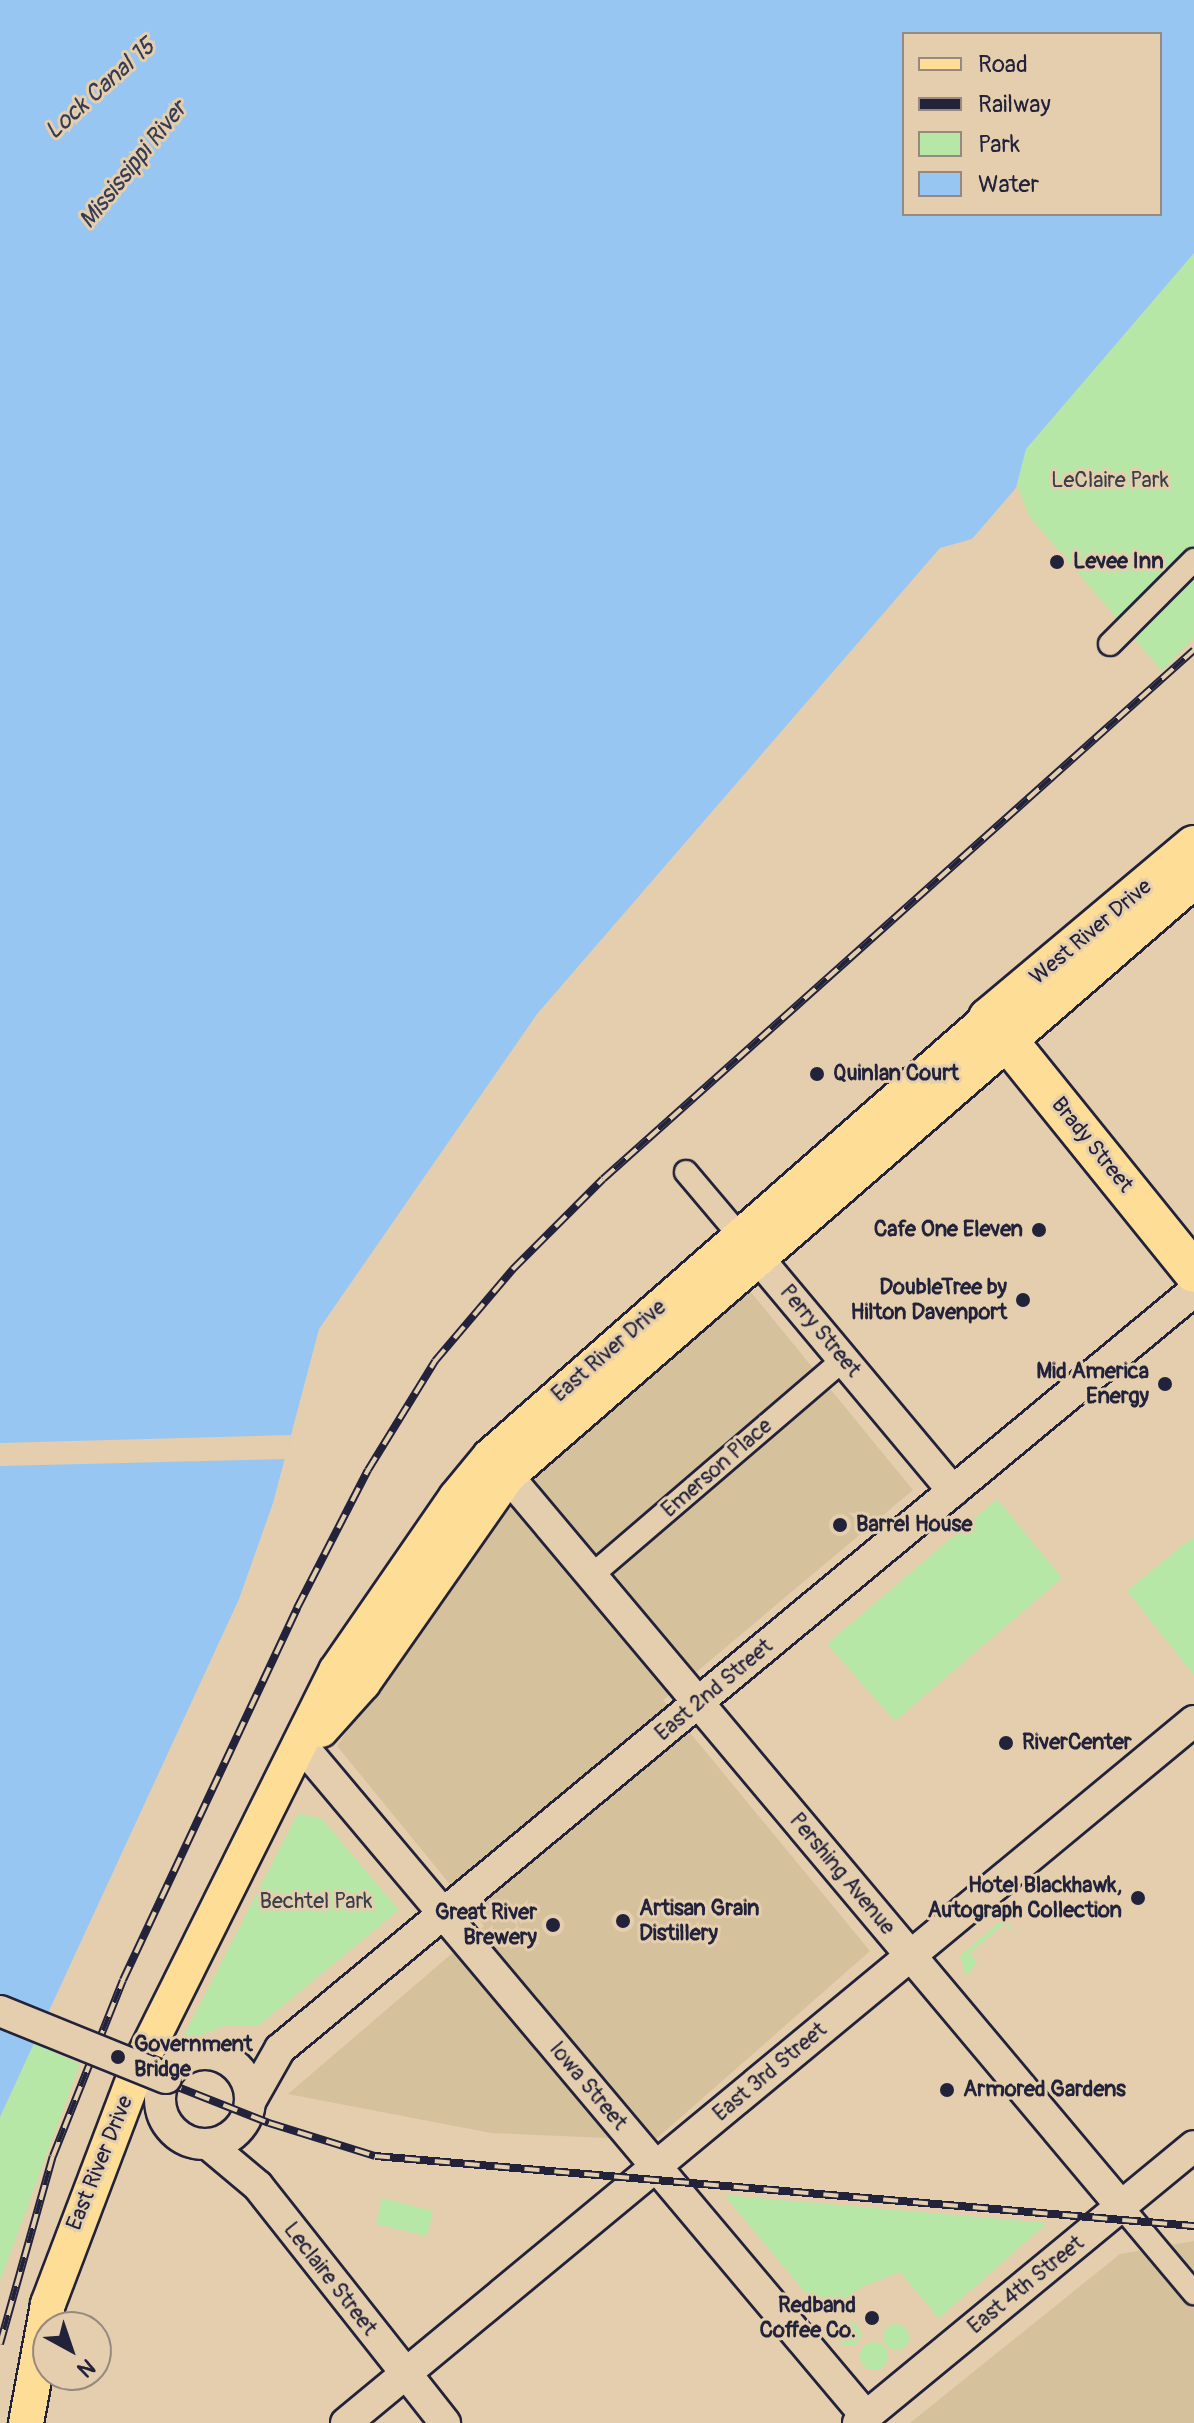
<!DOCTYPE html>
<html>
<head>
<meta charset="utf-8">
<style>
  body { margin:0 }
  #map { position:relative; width:1194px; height:2423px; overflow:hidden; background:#e4cead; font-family:Pangolin,sans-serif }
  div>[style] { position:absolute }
  .built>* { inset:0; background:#d6c19d }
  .green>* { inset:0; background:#b6e7a7 }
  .round { border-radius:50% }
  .water>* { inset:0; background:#97c6f2 }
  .pier>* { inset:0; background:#e4cead }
  .roads { filter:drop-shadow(2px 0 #22223b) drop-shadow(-2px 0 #22223b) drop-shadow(0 2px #22223b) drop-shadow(0 -2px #22223b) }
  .street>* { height:22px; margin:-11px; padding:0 11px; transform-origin:11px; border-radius:11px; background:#e4cead }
  .secondary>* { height:30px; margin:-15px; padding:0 15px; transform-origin:15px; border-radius:15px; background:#e4cead }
  .secondary>.ring { margin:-15px; padding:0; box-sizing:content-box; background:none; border:30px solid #e4cead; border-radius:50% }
  .primary>* { height:34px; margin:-17px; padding:0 17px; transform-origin:17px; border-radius:17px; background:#fedd96 }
  .highway>* { height:40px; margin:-20px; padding:0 20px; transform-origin:20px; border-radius:20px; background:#fedd96 }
  .rail>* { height:8px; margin-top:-4px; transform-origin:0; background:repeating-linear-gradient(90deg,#e4cead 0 15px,#22223b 0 30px); box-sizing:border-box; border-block:2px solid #22223b }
  .bridges { filter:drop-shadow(2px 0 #22223b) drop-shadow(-2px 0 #22223b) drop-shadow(0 2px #22223b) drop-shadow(0 -2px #22223b) }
  .secondary-bridge>* { height:30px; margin:-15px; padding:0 15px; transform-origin:15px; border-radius:15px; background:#e4cead }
  .dots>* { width:22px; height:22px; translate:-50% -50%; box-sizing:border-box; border:4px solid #e4cead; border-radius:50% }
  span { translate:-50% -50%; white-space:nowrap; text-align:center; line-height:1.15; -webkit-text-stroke:6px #e4cead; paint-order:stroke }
  .park-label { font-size:22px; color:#38404b }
  .poi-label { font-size:22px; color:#22223b; font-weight:700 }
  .left { translate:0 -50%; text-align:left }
  .right { translate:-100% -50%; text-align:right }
  .street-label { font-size:22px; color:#22223b }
  .water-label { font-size:24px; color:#343b56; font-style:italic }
  .legend { position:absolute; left:902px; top:32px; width:260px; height:184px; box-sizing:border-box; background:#e4cead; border:2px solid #96897f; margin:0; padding:10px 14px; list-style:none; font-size:24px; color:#22223b }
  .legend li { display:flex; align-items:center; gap:16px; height:40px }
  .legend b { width:40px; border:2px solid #96897f }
  .north { position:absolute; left:32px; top:2311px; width:80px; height:80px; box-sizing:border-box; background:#e4cead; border:2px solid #96897f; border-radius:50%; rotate:140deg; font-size:22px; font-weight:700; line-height:32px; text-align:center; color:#22223b }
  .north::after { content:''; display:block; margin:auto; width:28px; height:36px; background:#22223b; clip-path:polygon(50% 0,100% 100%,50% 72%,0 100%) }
</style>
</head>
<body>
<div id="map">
  <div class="built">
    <i style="clip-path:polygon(749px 1290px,913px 1490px,663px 1700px,870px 1951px,655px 2140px,491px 2133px,288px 2094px,484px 1926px,337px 1746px,502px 1504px)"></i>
    <i style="clip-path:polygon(1194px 2241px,1194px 2423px,910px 2423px,1120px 2254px)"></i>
  </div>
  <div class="green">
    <i style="clip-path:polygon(1194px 253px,1194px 638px,1162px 671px,1029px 516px,1015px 479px,1026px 448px)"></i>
    <i style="clip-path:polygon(997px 1499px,1062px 1578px,895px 1721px,827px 1644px)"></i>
    <i style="clip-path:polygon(1193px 1537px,1194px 1538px,1194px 1675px,1127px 1591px)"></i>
    <i style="clip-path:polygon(298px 1813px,322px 1819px,399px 1910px,259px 2025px,223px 2026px,179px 2045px)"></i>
    <i style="clip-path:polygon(1004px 1918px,1015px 1932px,1004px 1924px,970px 1953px,977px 1963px,966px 1976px,960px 1956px)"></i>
    <i style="clip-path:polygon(34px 2043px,80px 2064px,0 2281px,0 2117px)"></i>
    <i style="clip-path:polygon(724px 2195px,1047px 2223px,939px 2318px,900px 2272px,861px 2287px,825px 2316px)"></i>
    <i style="clip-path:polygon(382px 2198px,433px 2211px,427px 2236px,376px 2224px)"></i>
    <i class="round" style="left:837px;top:2322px;width:24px;height:24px"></i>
    <i class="round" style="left:883px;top:2324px;width:26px;height:26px"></i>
    <i class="round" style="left:860px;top:2342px;width:28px;height:28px"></i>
  </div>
  <div class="water">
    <i style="clip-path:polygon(evenodd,0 0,1194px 0,1194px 253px,1026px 449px,1016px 488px,972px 539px,940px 548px,537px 1014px,319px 1329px,273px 1503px,239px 1599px,0 2117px,0 0,904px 34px,1160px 34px,1160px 214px,904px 214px,904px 34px)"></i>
  </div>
  <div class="pier">
    <i style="clip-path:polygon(291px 1435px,285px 1459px,0 1466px,0 1443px)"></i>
  </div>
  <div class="roads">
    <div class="street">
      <i style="left:1110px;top:644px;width:119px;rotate:-45deg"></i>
      <i style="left:686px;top:1172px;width:84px;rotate:49.8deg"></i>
      <i style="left:591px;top:1576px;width:332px;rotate:-40.6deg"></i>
      <i style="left:1121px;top:2206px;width:114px;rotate:50deg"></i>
    </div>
    <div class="secondary">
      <i style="left:744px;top:1241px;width:326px;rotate:50.1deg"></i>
      <i style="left:492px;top:1457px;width:978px;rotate:49.98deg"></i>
      <i style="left:304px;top:1748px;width:873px;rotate:49.93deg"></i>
      <i class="ring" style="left:160px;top:2054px;width:60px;height:60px"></i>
      <i style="left:251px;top:2100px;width:59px;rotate:-60.4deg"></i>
      <i style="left:280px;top:2049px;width:1187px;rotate:-39.67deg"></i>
      <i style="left:208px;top:2144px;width:65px;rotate:40deg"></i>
      <i style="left:258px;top:2186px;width:302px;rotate:51.7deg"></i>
      <i style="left:346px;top:2423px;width:1101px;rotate:-39.62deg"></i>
      <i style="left:858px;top:2423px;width:435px;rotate:-39.5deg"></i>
    </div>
    <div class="primary">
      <i style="left:321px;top:1730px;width:63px;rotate:-48.2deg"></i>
      <i style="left:363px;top:1683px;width:253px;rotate:-55deg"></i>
      <i style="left:508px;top:1476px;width:908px;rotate:-40.94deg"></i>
      <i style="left:26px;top:2423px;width:121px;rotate:-79.5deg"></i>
      <i style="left:48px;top:2304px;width:248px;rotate:-69.2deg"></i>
      <i style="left:136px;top:2072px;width:448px;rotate:-63.5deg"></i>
      <i style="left:336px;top:1671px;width:211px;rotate:-55.4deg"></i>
      <i style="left:456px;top:1497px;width:53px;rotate:-50.3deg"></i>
      <i style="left:490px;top:1456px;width:664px;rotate:-41.28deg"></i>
    </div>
    <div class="highway">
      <i style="left:1194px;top:846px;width:268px;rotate:140deg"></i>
      <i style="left:989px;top:1018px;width:326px;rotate:51.1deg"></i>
    </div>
  </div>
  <div class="rail">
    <i style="left:0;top:2017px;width:289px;rotate:21.5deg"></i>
    <i style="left:269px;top:2123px;width:111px;rotate:17.3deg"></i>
    <i style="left:375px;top:2156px;width:822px;rotate:4.89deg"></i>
    <i style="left:0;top:2344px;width:195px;rotate:-74.3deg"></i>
    <i style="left:53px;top:2156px;width:189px;rotate:-68.3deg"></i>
    <i style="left:123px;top:1980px;width:411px;rotate:-64.9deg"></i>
    <i style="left:297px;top:1608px;width:155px;rotate:-62.8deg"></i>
    <i style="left:368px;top:1470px;width:128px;rotate:-58.4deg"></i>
    <i style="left:435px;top:1361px;width:121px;rotate:-49.7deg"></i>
    <i style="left:513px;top:1269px;width:127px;rotate:-45deg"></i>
    <i style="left:603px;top:1179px;width:793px;rotate:-41.83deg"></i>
  </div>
  <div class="bridges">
    <div class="secondary-bridge">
      <i style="left:0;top:2011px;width:179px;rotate:22deg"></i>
    </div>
  </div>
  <div class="dots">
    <i style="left:1057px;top:562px;background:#22223b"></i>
    <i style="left:817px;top:1074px;background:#22223b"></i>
    <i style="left:1039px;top:1230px;background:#22223b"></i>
    <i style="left:1023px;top:1300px;background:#22223b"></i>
    <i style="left:1165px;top:1384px;background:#22223b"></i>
    <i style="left:840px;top:1525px;background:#22223b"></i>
    <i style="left:1006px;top:1743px;background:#22223b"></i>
    <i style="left:1138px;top:1898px;background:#22223b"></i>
    <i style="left:623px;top:1921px;background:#22223b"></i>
    <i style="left:553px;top:1925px;background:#22223b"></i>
    <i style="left:118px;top:2057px;background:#22223b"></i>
    <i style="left:947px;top:2090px;background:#22223b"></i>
    <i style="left:872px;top:2318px;background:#22223b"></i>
  </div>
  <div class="park-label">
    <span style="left:1110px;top:481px">LeClaire Park</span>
    <span style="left:316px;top:1902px">Bechtel Park</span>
  </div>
  <div class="poi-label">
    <span class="left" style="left:1073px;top:562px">Levee Inn</span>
    <span class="left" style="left:833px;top:1074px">Quinlan Court</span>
    <span class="right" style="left:1023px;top:1230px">Cafe One Eleven</span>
    <span class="right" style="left:1007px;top:1300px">DoubleTree by<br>Hilton Davenport</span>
    <span class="right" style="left:1149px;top:1384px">Mid America<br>Energy</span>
    <span class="left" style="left:856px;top:1525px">Barrel House</span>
    <span class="left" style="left:1022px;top:1743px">RiverCenter</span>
    <span class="right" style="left:1122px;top:1898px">Hotel Blackhawk,<br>Autograph Collection</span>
    <span class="left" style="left:639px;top:1921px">Artisan Grain<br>Distillery</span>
    <span class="right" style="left:537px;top:1925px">Great River<br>Brewery</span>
    <span class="left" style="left:134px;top:2057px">Government<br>Bridge</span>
    <span class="left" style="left:963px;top:2090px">Armored Gardens</span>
    <span class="right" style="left:856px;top:2318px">Redband<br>Coffee Co.</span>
  </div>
  <div class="street-label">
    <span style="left:1091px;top:932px;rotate:-40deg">West River Drive</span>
    <span style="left:1092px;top:1145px;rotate:51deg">Brady Street</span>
    <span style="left:820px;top:1331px;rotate:50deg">Perry Street</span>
    <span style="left:609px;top:1351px;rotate:-41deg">East River Drive</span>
    <span style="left:717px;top:1468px;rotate:-41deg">Emerson Place</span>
    <span style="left:714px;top:1690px;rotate:-40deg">East 2nd Street</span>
    <span style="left:842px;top:1874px;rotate:50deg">Pershing Avenue</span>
    <span style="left:770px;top:2072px;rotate:-40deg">East 3rd Street</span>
    <span style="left:588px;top:2086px;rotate:50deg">Iowa Street</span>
    <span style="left:100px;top:2163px;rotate:-68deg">East River Drive</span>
    <span style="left:330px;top:2279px;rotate:52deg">Leclaire Street</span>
    <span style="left:1026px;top:2285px;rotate:-39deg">East 4th Street</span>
  </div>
  <div class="water-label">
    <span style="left:100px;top:89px;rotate:-42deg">Lock Canal 15</span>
    <span style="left:133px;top:165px;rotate:-51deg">Mississippi River</span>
  </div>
  <ul class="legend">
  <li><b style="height:10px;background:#fedd96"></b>Road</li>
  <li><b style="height:10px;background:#22223b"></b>Railway</li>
  <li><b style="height:22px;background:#b6e7a7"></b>Park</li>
  <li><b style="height:22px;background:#97c6f2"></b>Water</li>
  </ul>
  <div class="north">N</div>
</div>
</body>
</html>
